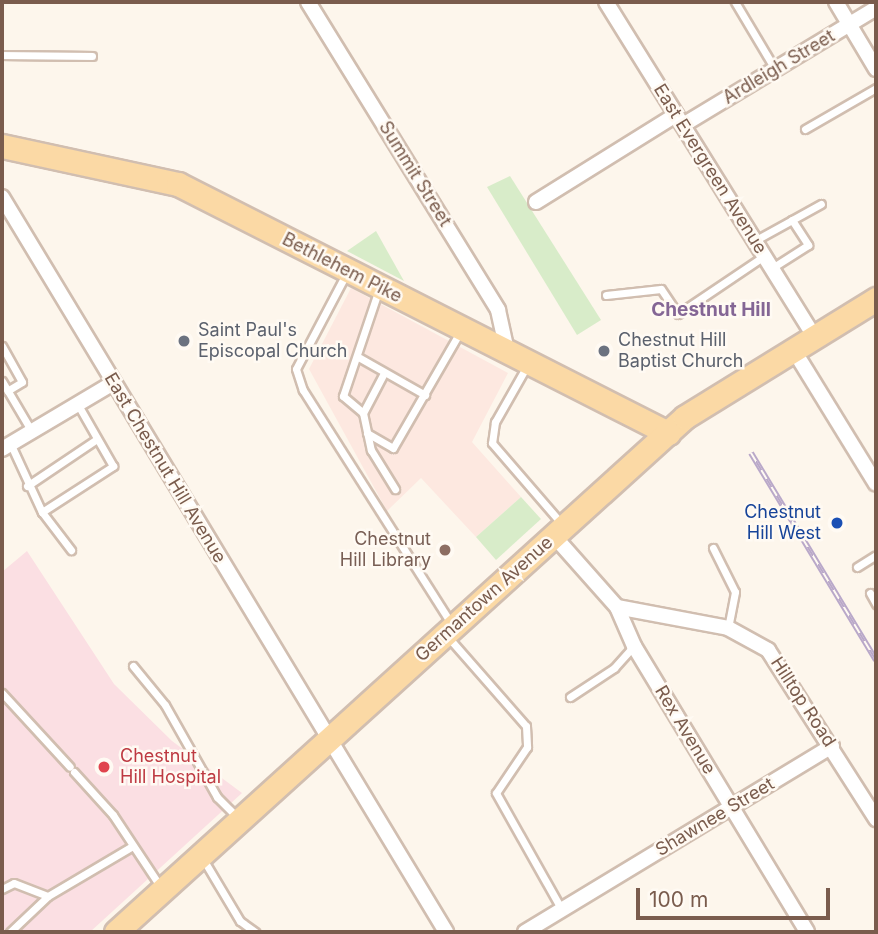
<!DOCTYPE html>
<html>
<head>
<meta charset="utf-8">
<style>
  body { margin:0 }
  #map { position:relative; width:878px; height:934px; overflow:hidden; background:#fdf6ec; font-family:Inter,sans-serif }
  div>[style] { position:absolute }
  .commercial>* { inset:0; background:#fde8e0 }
  .medical>* { inset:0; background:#fbdfe3 }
  .green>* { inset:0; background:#d8ecc9 }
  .roads { filter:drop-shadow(2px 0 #d1beb0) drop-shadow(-2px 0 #d1beb0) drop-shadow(0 2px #d1beb0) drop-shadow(0 -2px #d1beb0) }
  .service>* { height:7px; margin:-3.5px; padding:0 3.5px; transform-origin:3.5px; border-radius:3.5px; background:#fff }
  .minor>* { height:14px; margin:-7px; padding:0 7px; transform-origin:7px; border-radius:7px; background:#fff }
  .primary>* { height:23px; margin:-11.5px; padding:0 11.5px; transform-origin:11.5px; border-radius:11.5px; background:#fbd9a5 }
  .rail>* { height:6px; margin-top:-3px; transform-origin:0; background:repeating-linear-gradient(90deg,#fffaf3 0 10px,#b9a8c9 0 20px); box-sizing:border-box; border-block:2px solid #b9a8c9 }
  .dots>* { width:19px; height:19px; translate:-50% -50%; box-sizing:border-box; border:4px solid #fffaf3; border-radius:50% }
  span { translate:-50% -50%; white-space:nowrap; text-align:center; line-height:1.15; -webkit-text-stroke:5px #fffaf3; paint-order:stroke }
  .street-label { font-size:18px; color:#7a5c4d }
  .worship-label { font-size:18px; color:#5b616d }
  .left { translate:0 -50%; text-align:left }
  .transit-label { font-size:18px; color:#164399 }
  .right { translate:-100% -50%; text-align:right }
  .education-label { font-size:18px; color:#785e54 }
  .health-label { font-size:18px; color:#be3a42 }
  .neighbourhood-label { font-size:19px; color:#846695; font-weight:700 }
  .frame { position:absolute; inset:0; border:4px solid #7a5c4d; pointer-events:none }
  .scale { position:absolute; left:636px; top:888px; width:194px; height:32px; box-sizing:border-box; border:4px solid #7a5c4d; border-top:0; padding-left:9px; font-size:21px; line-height:24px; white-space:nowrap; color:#7a5c4d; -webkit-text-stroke:5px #fffaf3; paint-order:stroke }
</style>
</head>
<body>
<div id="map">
  <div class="commercial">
    <i style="clip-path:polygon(351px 288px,508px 373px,472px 442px,521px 497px,476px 537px,421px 478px,387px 511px,309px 369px)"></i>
  </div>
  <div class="medical">
    <i style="clip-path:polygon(27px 551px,114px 684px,172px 741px,242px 793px,90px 932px,2px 932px,2px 572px)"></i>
  </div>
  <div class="green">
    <i style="clip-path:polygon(510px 176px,601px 320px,577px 335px,487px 187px)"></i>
    <i style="clip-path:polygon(376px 231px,404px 281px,347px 251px)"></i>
    <i style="clip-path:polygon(521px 497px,541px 519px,496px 560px,476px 537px)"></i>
  </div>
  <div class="roads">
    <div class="service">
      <i style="left:735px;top:2px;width:78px;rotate:59.2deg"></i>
      <i style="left:2px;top:55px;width:90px;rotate:0.6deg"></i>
      <i style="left:805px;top:129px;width:82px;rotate:-30deg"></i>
      <i style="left:792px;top:220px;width:33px;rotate:-29deg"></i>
      <i style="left:754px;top:241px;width:43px;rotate:-28.9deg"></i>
      <i style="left:792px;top:220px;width:30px;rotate:57deg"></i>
      <i style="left:808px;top:245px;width:43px;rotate:147.4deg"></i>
      <i style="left:346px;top:274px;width:107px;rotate:117.8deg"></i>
      <i style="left:296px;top:369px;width:22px;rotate:72deg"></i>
      <i style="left:303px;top:390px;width:278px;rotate:57.6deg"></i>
      <i style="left:379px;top:289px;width:113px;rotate:108.6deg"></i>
      <i style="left:343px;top:396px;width:26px;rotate:40deg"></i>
      <i style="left:363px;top:413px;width:38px;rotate:78deg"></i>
      <i style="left:371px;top:450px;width:46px;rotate:58.4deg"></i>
      <i style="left:606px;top:295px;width:55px;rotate:-6.2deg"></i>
      <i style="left:661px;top:289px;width:30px;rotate:56deg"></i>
      <i style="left:678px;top:314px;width:104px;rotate:-34deg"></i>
      <i style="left:2px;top:346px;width:41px;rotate:60.9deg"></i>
      <i style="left:22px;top:382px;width:17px;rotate:149deg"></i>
      <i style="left:360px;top:358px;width:75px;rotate:29.6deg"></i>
      <i style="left:528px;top:364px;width:67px;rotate:119.6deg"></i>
      <i style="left:495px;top:422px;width:21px;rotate:98deg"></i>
      <i style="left:492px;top:443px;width:107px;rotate:49.2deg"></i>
      <i style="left:2px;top:381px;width:59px;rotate:59.5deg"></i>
      <i style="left:363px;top:413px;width:45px;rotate:-62.3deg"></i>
      <i style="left:367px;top:433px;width:30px;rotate:30deg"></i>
      <i style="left:393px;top:448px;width:136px;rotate:-60deg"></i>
      <i style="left:11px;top:445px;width:74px;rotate:65.2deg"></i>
      <i style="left:42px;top:512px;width:48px;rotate:52.7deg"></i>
      <i style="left:27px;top:486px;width:84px;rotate:-33.9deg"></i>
      <i style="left:42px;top:512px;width:85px;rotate:-32.9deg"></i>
      <i style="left:113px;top:466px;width:70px;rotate:-119.8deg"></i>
      <i style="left:713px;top:548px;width:49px;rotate:63.4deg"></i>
      <i style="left:735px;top:592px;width:37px;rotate:101deg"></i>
      <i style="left:857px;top:567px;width:22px;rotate:-32deg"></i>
      <i style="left:870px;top:593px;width:13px;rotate:61deg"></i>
      <i style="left:448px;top:637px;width:118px;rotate:48.8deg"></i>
      <i style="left:526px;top:726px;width:21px;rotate:87deg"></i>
      <i style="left:527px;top:747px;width:55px;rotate:124deg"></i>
      <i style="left:496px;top:793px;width:134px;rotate:60.6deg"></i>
      <i style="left:133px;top:666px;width:50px;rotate:50.6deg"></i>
      <i style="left:165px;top:705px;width:106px;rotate:60.5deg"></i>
      <i style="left:217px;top:797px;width:28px;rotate:45deg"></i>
      <i style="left:2px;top:693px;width:100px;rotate:47.4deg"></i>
      <i style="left:570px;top:697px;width:53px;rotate:-33.4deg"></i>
      <i style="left:614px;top:668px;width:30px;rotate:-48deg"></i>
      <i style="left:74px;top:772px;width:58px;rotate:47.8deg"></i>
      <i style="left:113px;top:815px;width:85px;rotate:56.5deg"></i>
      <i style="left:203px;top:859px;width:72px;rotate:59.2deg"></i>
      <i style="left:240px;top:921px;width:19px;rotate:36deg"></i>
      <i style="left:2px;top:889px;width:13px;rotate:-27deg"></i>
      <i style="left:14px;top:883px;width:36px;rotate:21deg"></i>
      <i style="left:10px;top:932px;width:52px;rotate:-43.5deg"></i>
      <i style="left:48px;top:896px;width:96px;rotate:-30.6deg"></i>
    </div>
    <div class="minor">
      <i style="left:308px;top:2px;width:362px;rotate:58.3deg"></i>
      <i style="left:498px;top:310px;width:42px;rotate:77.6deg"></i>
      <i style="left:606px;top:2px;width:393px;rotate:58.1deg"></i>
      <i style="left:836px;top:2px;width:78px;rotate:59.2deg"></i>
      <i style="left:683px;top:125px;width:226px;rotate:-31.2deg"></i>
      <i style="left:2px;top:197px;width:859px;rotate:58.86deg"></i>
      <i style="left:536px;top:202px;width:165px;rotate:-31.9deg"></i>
      <i style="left:793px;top:349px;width:158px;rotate:58.4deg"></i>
      <i style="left:2px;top:449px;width:129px;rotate:-30.7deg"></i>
      <i style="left:554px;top:536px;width:95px;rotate:48.4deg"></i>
      <i style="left:617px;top:607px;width:43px;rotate:66.4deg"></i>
      <i style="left:634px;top:646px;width:334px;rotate:58.8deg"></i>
      <i style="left:617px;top:607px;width:113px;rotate:10.7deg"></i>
      <i style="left:728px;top:628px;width:46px;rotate:28.8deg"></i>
      <i style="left:768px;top:650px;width:201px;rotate:57.4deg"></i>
      <i style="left:525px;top:932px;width:359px;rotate:-31.2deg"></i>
    </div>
    <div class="primary">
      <i style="left:2px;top:146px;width:180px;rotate:12.2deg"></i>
      <i style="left:178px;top:184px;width:550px;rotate:26.94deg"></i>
      <i style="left:116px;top:932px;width:767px;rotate:-42.15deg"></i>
      <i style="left:685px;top:417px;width:225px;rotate:-31.7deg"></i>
    </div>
  </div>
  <div class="rail">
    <i style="left:751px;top:453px;width:242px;rotate:58.9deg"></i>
  </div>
  <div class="dots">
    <i style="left:184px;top:341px;background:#6b7280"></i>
    <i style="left:604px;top:351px;background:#6b7280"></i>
    <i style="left:837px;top:523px;background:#1a4fb4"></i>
    <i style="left:445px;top:550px;background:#8d6e63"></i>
    <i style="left:104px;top:767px;background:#e0444e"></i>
  </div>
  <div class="street-label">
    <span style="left:779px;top:67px;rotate:-31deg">Ardleigh Street</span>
    <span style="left:710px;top:169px;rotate:58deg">East Evergreen Avenue</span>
    <span style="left:415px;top:174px;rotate:58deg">Summit Street</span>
    <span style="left:342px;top:268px;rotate:27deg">Bethlehem Pike</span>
    <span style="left:165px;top:468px;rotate:59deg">East Chestnut Hill Avenue</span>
    <span style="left:484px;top:599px;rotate:-42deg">Germantown Avenue</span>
    <span style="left:803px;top:702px;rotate:57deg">Hilltop Road</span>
    <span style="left:685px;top:730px;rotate:59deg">Rex Avenue</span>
    <span style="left:715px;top:817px;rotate:-31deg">Shawnee Street</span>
  </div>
  <div class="worship-label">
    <span class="left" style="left:198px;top:341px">Saint Paul's<br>Episcopal Church</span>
    <span class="left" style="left:618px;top:351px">Chestnut Hill<br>Baptist Church</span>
  </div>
  <div class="transit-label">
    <span class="right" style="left:821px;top:523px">Chestnut<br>Hill West</span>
  </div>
  <div class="education-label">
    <span class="right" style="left:431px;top:550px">Chestnut<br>Hill Library</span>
  </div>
  <div class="health-label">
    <span class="left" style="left:120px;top:767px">Chestnut<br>Hill Hospital</span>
  </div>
  <div class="neighbourhood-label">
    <span style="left:711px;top:310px">Chestnut Hill</span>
  </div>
  <div class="frame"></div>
  <div class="scale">100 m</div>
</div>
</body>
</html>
